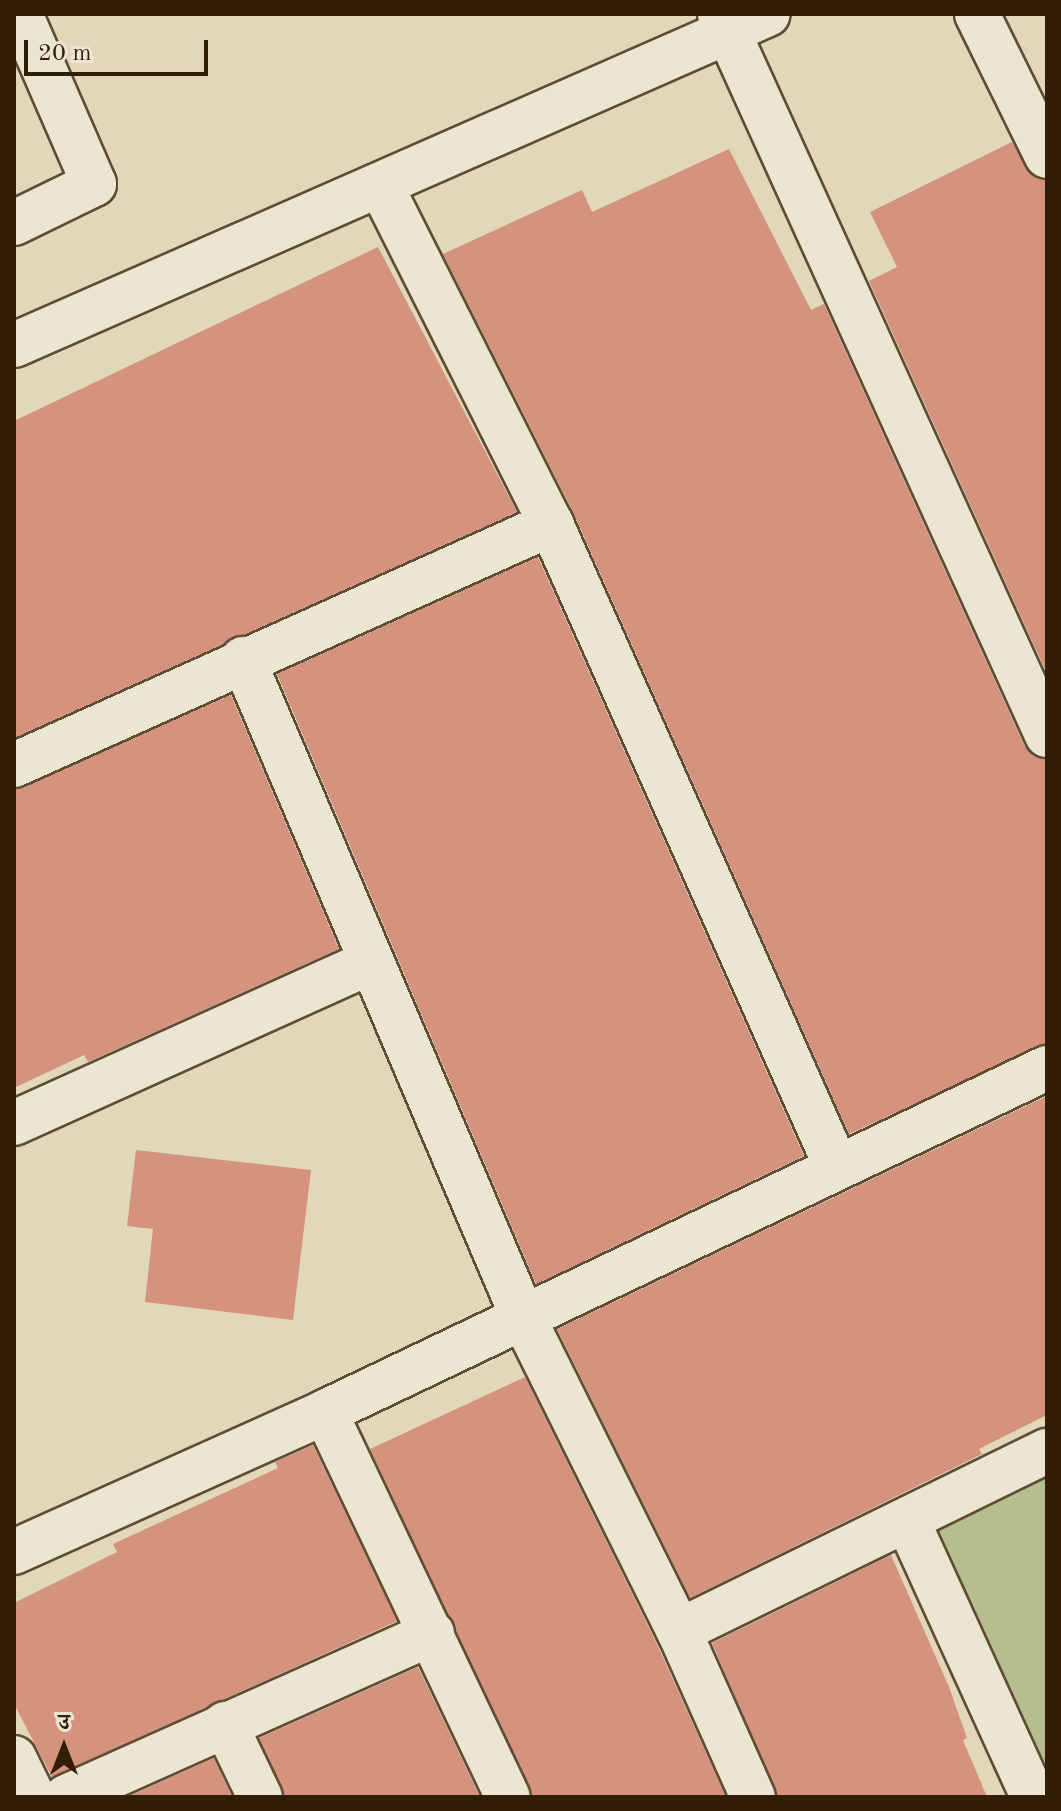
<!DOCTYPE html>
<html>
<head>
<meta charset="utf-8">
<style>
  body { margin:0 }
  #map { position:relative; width:1061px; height:1811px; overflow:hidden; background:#e1d7b9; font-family:"Old Standard TT","Noto Serif Devanagari",serif }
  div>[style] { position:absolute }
  .green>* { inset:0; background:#b4be8e }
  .building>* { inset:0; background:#d5927d }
  .roads { filter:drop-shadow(2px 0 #5e4c33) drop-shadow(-2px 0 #5e4c33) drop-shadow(0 2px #5e4c33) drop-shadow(0 -2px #5e4c33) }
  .minor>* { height:44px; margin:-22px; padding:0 22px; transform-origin:22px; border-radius:22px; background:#ece5d2 }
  span { translate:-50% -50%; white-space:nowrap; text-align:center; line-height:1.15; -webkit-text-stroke:6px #ece5d2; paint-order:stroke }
  .frame { position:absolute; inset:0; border:16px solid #321d06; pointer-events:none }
  .north { position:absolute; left:24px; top:1707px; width:80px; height:80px; -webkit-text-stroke:6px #ece5d2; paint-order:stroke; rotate:0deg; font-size:22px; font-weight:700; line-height:32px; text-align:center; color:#321d06 }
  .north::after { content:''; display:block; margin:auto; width:28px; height:36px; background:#321d06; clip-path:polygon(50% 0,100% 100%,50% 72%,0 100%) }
  .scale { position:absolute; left:24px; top:40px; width:184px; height:36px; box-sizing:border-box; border:4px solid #321d06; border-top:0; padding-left:10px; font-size:24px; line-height:28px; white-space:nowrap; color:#321d06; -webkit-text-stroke:6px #ece5d2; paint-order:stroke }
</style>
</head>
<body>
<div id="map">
  <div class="green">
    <i style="clip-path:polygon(1047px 1451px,1047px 1797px,919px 1514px)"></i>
  </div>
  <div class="building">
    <i style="clip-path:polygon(1012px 142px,1033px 176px,1047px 181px,1047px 674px,869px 281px,897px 267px,870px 212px)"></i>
    <i style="clip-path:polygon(729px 149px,811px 310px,824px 304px,1024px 745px,1033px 756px,1047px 760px,1047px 1043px,849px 1134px,574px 514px,443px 254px,582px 190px,592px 212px)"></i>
    <i style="clip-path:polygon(378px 247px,517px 512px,14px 738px,14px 421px)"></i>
    <i style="clip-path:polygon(538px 557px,804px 1156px,536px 1284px,277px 674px)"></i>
    <i style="clip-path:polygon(231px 695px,339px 949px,88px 1062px,84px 1055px,14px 1088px,14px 790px)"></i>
    <i style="clip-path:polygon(1047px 1096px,1047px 1415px,979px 1449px,982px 1454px,690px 1598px,557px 1329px)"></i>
    <i style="clip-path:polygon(136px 1150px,311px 1170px,293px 1320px,145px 1302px,153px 1229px,127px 1226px)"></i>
    <i style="clip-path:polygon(525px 1377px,656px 1642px,726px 1797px,533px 1797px,370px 1449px)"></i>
    <i style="clip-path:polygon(313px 1445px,397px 1621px,52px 1777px,14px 1704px,14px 1603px,117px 1552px,113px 1544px,278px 1468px,275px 1462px)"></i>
    <i style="clip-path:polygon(891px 1555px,949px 1687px,967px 1738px,963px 1740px,987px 1797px,778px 1797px,712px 1643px)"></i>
    <i style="clip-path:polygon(418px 1667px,480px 1797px,285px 1797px,259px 1738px)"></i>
    <i style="clip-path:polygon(214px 1758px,232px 1797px,127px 1797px)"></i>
  </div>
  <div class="roads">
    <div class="minor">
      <i style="left:720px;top:14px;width:792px;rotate:65.6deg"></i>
      <i style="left:977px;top:14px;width:158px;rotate:63.8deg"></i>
      <i style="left:381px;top:186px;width:378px;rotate:63.3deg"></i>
      <i style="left:551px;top:524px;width:702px;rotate:66.06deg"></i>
      <i style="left:14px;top:223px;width:89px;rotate:-26deg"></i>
      <i style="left:94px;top:184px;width:185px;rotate:-113.5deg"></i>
      <i style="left:14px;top:345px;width:823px;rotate:-23.7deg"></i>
      <i style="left:243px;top:659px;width:713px;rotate:66.96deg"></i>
      <i style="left:522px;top:1315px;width:353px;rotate:63.6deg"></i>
      <i style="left:679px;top:1631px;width:182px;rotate:66deg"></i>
      <i style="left:14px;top:765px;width:589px;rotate:-24.17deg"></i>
      <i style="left:14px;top:1123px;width:392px;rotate:-24.3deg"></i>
      <i style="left:325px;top:1412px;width:426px;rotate:64.6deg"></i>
      <i style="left:907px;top:1520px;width:304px;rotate:65.5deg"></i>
      <i style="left:14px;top:1552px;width:341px;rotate:-24.2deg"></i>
      <i style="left:325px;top:1412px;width:800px;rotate:-25.48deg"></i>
      <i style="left:679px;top:1631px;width:410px;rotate:-26.1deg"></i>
      <i style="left:225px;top:1724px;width:81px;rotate:64.4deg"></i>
      <i style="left:14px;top:1758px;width:43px;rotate:64deg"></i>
      <i style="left:66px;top:1797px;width:401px;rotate:-24.1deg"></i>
    </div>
  </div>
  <div class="frame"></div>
  <div class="north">उ</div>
  <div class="scale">20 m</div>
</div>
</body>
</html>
